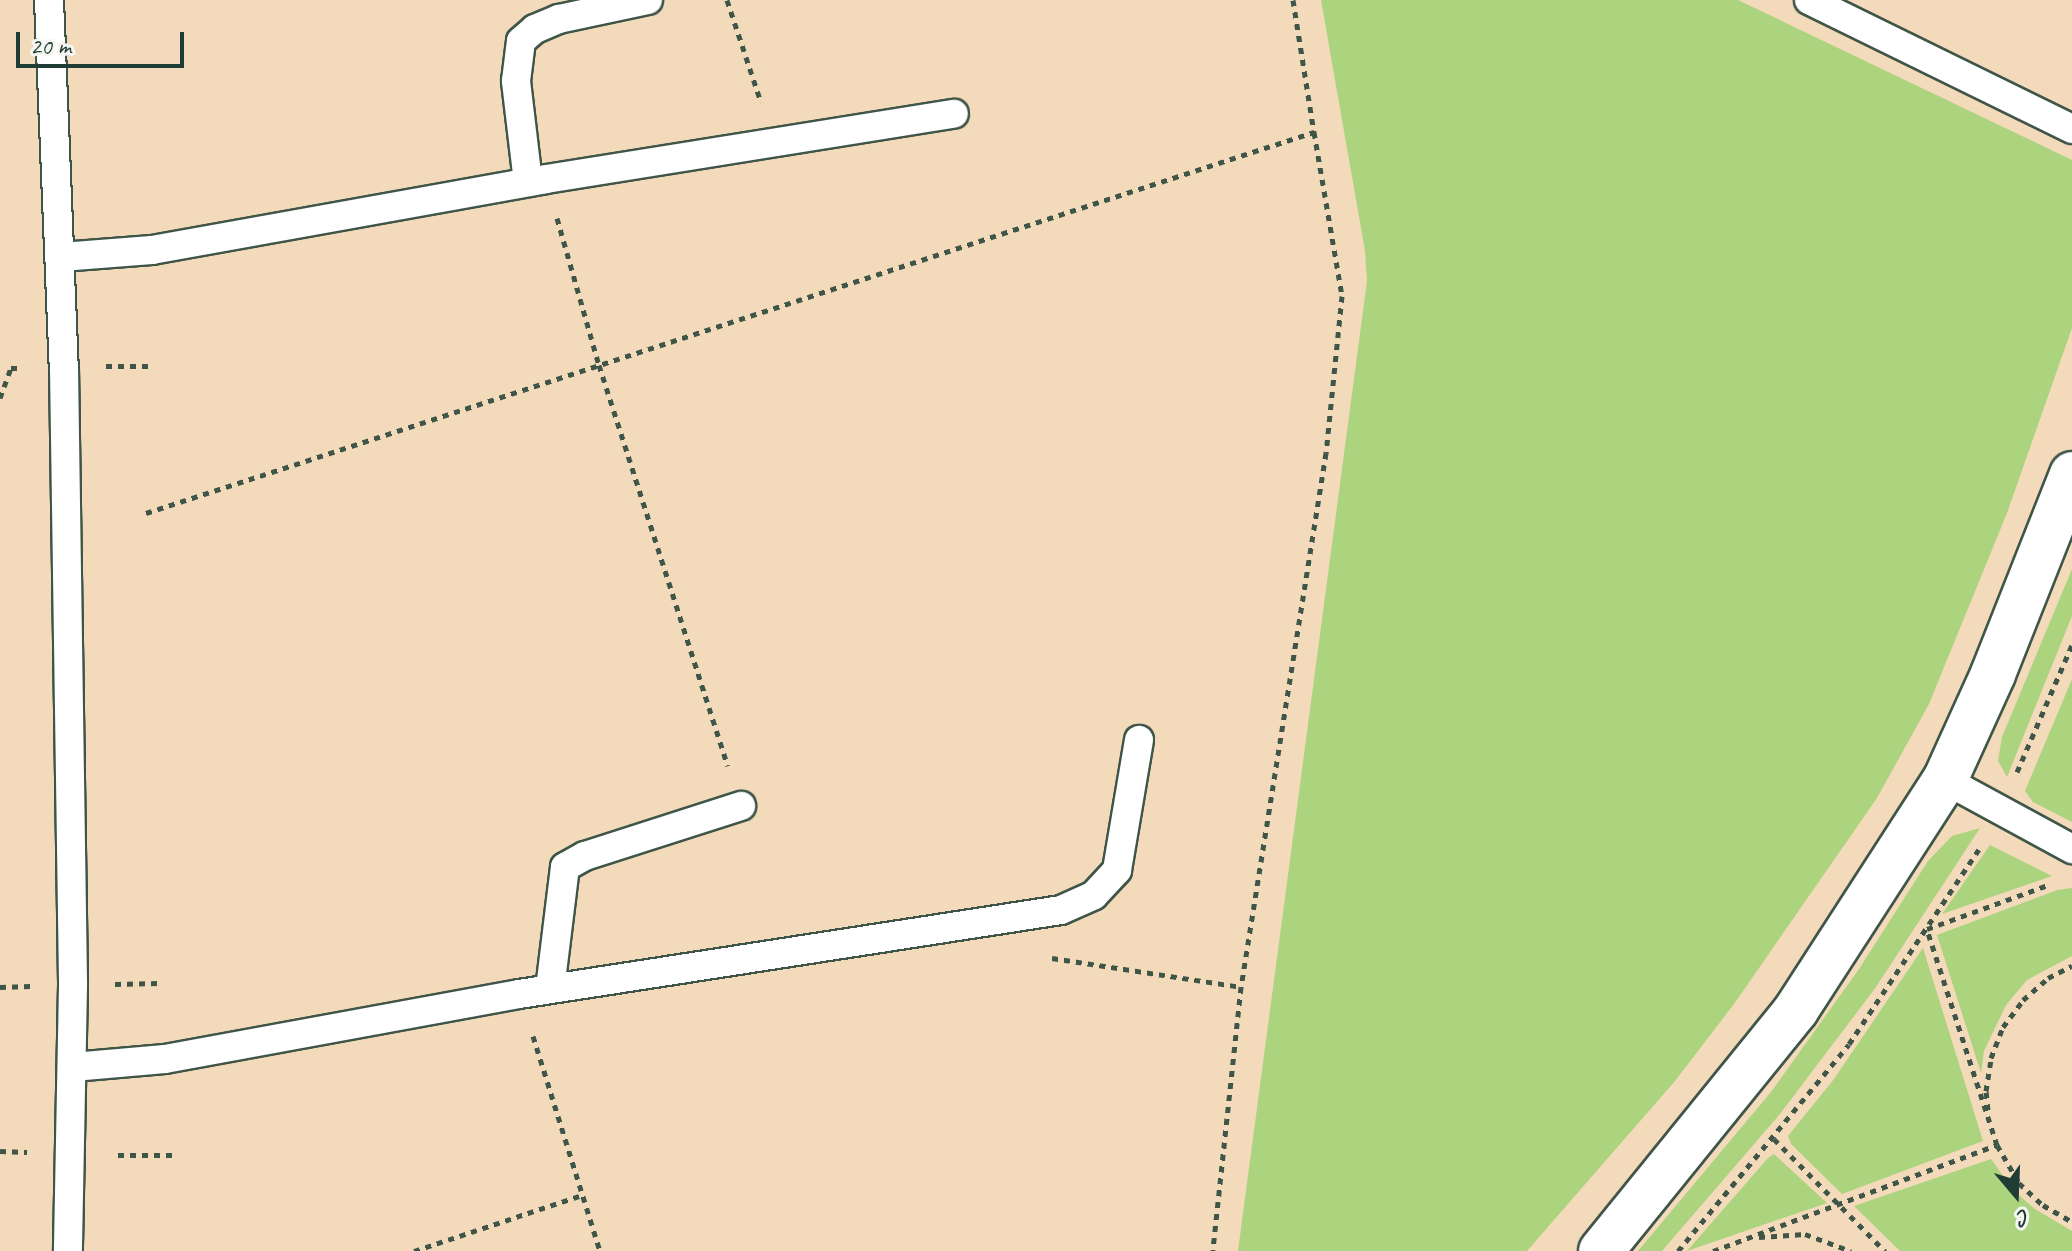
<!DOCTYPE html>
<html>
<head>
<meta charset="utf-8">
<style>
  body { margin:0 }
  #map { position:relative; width:2072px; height:1251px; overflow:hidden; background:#f3daba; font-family:Caveat,sans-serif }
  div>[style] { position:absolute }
  .green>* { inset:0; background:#acd37d }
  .path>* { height:5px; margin-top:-2.5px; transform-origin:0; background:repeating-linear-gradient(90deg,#3f5548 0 6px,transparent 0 12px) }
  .roads { filter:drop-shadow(2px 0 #3f5548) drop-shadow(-2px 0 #3f5548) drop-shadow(0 2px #3f5548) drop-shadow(0 -2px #3f5548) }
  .service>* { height:28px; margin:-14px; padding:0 14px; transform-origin:14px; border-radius:14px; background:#fff }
  .minor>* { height:44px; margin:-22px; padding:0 22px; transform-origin:22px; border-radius:22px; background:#fff }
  span { translate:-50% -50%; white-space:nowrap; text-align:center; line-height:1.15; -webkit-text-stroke:6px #f6f6f2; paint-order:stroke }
  .north { position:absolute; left:1976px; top:1155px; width:80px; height:80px; -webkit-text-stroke:6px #f6f6f2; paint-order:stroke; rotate:161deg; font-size:22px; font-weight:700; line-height:32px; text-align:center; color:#1f3d34 }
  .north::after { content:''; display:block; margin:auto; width:28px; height:36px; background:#1f3d34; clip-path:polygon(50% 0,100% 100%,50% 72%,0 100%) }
  .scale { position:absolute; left:16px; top:32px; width:168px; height:36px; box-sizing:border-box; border:4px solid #1f3d34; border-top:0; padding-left:10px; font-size:24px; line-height:28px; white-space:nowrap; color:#1f3d34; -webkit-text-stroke:6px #f6f6f2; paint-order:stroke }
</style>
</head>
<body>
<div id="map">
  <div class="green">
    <i style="clip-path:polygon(1321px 0,1738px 0,2072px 160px,2072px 328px,2007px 513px,1929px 704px,1877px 798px,1734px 1004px,1675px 1081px,1527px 1251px,1238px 1251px,1367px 281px,1365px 251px)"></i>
    <i style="clip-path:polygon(2072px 569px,2072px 616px,2007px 777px,1998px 761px,2002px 737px)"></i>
    <i style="clip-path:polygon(2072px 679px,2072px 822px,2033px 802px,2025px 791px)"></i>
    <i style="clip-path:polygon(1980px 828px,1876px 987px,1780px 1114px,1662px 1251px,1638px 1251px,1771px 1092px,1859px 969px,1928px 861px,1952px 836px)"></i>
    <i style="clip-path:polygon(1990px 845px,2052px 876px,1942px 914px)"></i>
    <i style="clip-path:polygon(2072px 888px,2072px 956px,2027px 980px,2006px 1005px,1984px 1051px,1981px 1073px,1937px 935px,2057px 890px)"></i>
    <i style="clip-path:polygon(1923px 948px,1983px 1141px,1842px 1194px,1791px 1144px,1788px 1136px,1834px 1079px)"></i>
    <i style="clip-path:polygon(1774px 1154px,1827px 1203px,1687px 1251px,1768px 1158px)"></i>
    <i style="clip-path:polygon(1991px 1159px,2014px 1191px,2035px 1209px,2072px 1231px,2072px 1251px,1900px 1251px,1854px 1206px)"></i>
  </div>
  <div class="path">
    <i style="left:727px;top:0;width:108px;rotate:71.6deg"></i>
    <i style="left:1293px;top:0;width:134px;rotate:81deg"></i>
    <i style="left:557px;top:218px;width:153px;rotate:74.1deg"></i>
    <i style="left:599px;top:365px;width:421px;rotate:72.2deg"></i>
    <i style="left:106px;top:366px;width:42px"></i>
    <i style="left:0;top:398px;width:32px;rotate:-70deg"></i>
    <i style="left:11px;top:368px;width:11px"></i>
    <i style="left:146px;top:513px;width:1229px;rotate:-18.07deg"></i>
    <i style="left:1314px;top:132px;width:166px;rotate:80.3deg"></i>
    <i style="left:1342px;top:296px;width:158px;rotate:95.8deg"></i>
    <i style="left:1326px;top:453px;width:541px;rotate:99.04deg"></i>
    <i style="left:2017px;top:772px;width:138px;rotate:-66.6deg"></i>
    <i style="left:1052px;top:958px;width:191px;rotate:8.7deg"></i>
    <i style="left:1241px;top:987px;width:265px;rotate:96.1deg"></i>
    <i style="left:115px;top:984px;width:44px;rotate:-1.3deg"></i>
    <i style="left:0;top:987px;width:31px;rotate:-2deg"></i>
    <i style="left:533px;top:1036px;width:225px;rotate:72.7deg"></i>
    <i style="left:1988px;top:1110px;width:19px;rotate:-96deg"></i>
    <i style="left:1986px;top:1091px;width:33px;rotate:-81deg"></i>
    <i style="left:1991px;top:1058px;width:33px;rotate:-69deg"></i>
    <i style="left:2003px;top:1027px;width:34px;rotate:-53deg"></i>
    <i style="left:2023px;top:1000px;width:33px;rotate:-41deg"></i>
    <i style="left:2048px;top:978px;width:27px;rotate:-27deg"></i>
    <i style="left:1774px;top:1139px;width:158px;rotate:45.3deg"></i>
    <i style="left:1997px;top:1145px;width:44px;rotate:59.9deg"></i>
    <i style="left:2019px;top:1183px;width:33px;rotate:43deg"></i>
    <i style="left:2043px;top:1205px;width:34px;rotate:30deg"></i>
    <i style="left:0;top:1151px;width:27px;rotate:2deg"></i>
    <i style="left:118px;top:1155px;width:54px"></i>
    <i style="left:1759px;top:1237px;width:46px;rotate:-3.7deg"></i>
    <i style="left:1805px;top:1234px;width:49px;rotate:20.3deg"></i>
    <i style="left:414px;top:1251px;width:177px;rotate:-18.4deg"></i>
    <i style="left:1678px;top:1251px;width:268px;rotate:-50.4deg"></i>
    <i style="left:1849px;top:1044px;width:234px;rotate:-56.3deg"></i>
    <i style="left:1713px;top:1251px;width:303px;rotate:-20.5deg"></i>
    <i style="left:1997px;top:1145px;width:227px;rotate:-108deg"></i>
    <i style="left:1927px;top:929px;width:129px;rotate:-20deg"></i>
  </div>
  <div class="roads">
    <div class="service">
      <i style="left:49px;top:0;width:368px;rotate:87.7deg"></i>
      <i style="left:64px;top:368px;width:617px;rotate:89.16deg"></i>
      <i style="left:73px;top:985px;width:266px;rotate:91.1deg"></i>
      <i style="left:1809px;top:0;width:293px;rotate:26.1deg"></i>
      <i style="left:528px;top:182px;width:102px;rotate:-96.8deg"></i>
      <i style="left:516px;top:81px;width:40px;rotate:-82.9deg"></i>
      <i style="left:521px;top:41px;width:18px;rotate:-41deg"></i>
      <i style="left:535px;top:29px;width:26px;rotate:-23deg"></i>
      <i style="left:559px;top:19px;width:91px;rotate:-12.1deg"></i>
      <i style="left:61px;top:257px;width:91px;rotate:-4.4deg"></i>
      <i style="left:152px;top:250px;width:400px;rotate:-10.2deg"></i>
      <i style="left:546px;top:179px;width:413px;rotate:-9.1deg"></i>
      <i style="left:1945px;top:780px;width:145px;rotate:28.5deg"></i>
      <i style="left:550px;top:989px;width:123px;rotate:-83deg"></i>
      <i style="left:565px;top:867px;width:23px;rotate:-29deg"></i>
      <i style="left:585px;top:856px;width:164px;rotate:-17.8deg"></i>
      <i style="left:73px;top:1067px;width:92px;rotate:-5deg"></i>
      <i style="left:165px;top:1059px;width:360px;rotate:-10.4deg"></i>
      <i style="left:519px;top:994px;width:548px;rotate:-8.81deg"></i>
      <i style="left:1061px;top:910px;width:36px;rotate:-24deg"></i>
      <i style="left:1094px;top:895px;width:34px;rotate:-47deg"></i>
      <i style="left:1117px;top:870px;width:132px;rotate:-80.4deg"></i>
    </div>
    <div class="minor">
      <i style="left:1601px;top:1251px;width:310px;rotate:-51deg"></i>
      <i style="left:1796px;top:1010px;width:274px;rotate:-57.1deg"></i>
      <i style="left:1945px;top:780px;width:116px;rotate:-65.6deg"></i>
      <i style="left:1993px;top:674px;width:215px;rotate:-68.4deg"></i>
    </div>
  </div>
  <div class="north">С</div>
  <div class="scale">20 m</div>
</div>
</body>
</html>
